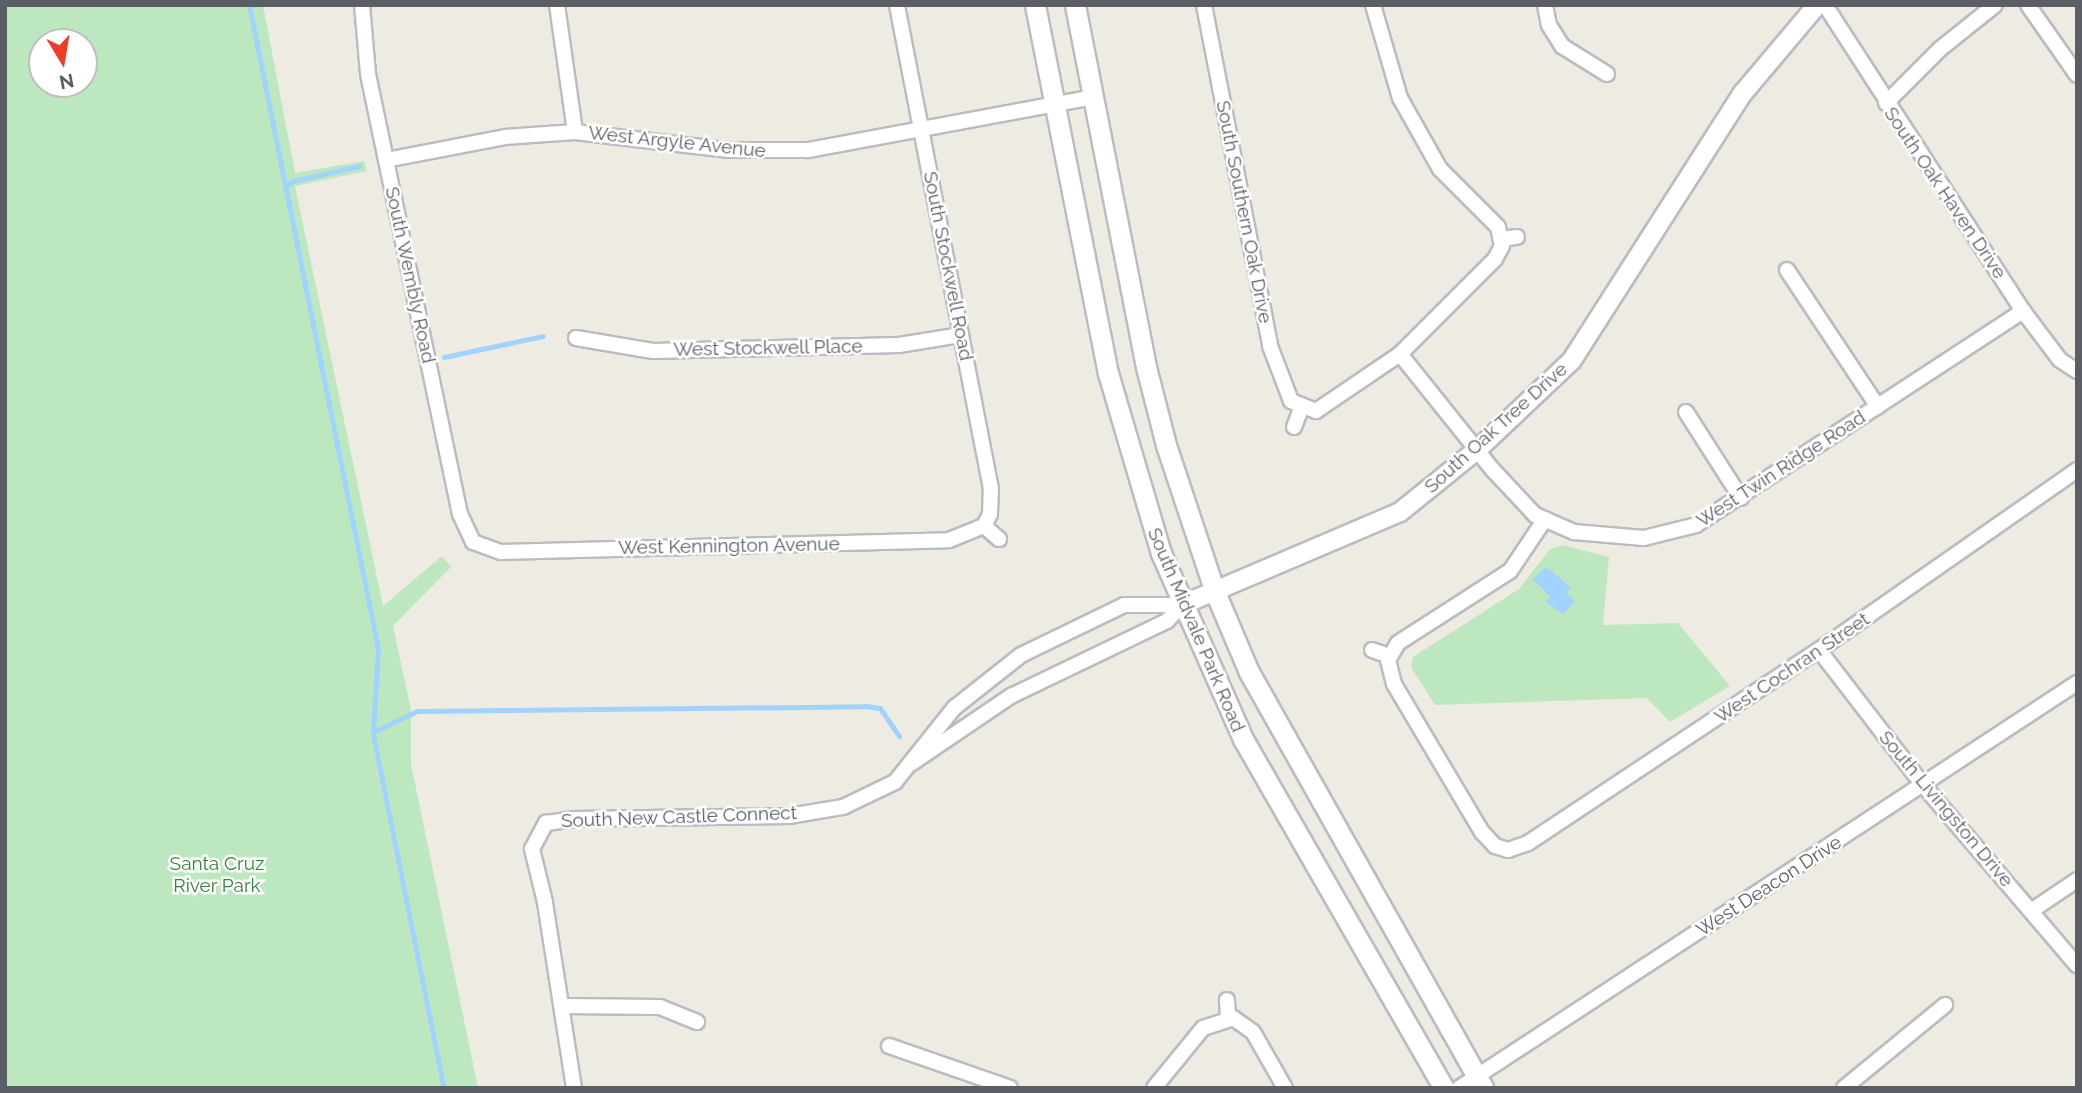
<!DOCTYPE html>
<html>
<head>
<meta charset="utf-8">
<style>
  body { margin:0 }
  #map { position:relative; width:2082px; height:1093px; overflow:hidden; background:#eeece2; font-family:Raleway,sans-serif }
  div>[style] { position:absolute }
  .green>* { inset:0; background:#bde7bf }
  .water>* { inset:0; background:#a1d3ff }
  .stream>* { height:5px; margin:-2.5px; padding:0 2.5px; transform-origin:2.5px; border-radius:2.5px; background:#a1d3ff }
  .roads { filter:drop-shadow(2px 0 #babcc2) drop-shadow(-2px 0 #babcc2) drop-shadow(0 2px #babcc2) drop-shadow(0 -2px #babcc2) }
  .minor>* { height:14px; margin:-7px; padding:0 7px; transform-origin:7px; border-radius:7px; background:#fff }
  .tertiary>* { height:18px; margin:-9px; padding:0 9px; transform-origin:9px; border-radius:9px; background:#fff }
  .secondary>* { height:19px; margin:-9.5px; padding:0 9.5px; transform-origin:9.5px; border-radius:9.5px; background:#fff }
  span { translate:-50% -50%; white-space:nowrap; text-align:center; line-height:1.15; -webkit-text-stroke:5px #fff; paint-order:stroke }
  .street-label { font-size:19px; color:#5b5e64 }
  .park-label { font-size:19px; color:#318537 }
  .frame { position:absolute; inset:0; border:7px solid #5b5e64; pointer-events:none }
  .north { position:absolute; left:28px; top:28px; width:70px; height:70px; box-sizing:border-box; background:#fff; border:2px solid #bdbfc1; border-radius:50%; rotate:169deg; font-size:19px; font-weight:700; line-height:28px; text-align:center; color:#5b5e64 }
  .north::after { content:''; display:block; margin:auto; width:24px; height:32px; background:#f03c27; clip-path:polygon(50% 0,100% 100%,50% 72%,0 100%) }
</style>
</head>
<body>
<div id="map">
  <div class="green">
    <i style="clip-path:polygon(evenodd,5px 5px,263px 5px,295px 173px,364px 161px,367px 171px,295px 186px,383px 606px,442px 556px,451px 567px,393px 626px,411px 710px,411px 764px,478px 1088px,5px 1088px,5px 5px,42px 42px,84px 42px,84px 84px,42px 84px,42px 42px)"></i>
    <i style="clip-path:polygon(1563px 545px,1609px 557px,1603px 625px,1678px 623px,1730px 686px,1670px 722px,1647px 698px,1435px 705px,1411px 667px,1413px 657px,1519px 589px,1550px 549px)"></i>
  </div>
  <div class="water">
    <i style="clip-path:polygon(1546px 567px,1571px 587px,1566px 592px,1575px 602px,1563px 614px,1545px 602px,1550px 597px,1533px 579px)"></i>
  </div>
  <div class="stream">
    <i style="left:249px;top:5px;width:657px;rotate:78.67deg"></i>
    <i style="left:378px;top:649px;width:85px;rotate:93.4deg"></i>
    <i style="left:373px;top:734px;width:361px;rotate:78.7deg"></i>
    <i style="left:285px;top:187px;width:10px;rotate:-37deg"></i>
    <i style="left:293px;top:181px;width:68px;rotate:-12.8deg"></i>
    <i style="left:444px;top:357px;width:101px;rotate:-12deg"></i>
    <i style="left:373px;top:732px;width:49px;rotate:-25.5deg"></i>
    <i style="left:417px;top:711px;width:449px;rotate:-0.6deg"></i>
    <i style="left:866px;top:706px;width:14px;rotate:8deg"></i>
    <i style="left:880px;top:708px;width:34px;rotate:56deg"></i>
  </div>
  <div class="roads">
    <div class="minor">
      <i style="left:362px;top:5px;width:69px;rotate:85deg"></i>
      <i style="left:368px;top:74px;width:450px;rotate:78.2deg"></i>
      <i style="left:460px;top:514px;width:31px;rotate:65deg"></i>
      <i style="left:473px;top:542px;width:30px;rotate:20deg"></i>
      <i style="left:501px;top:552px;width:448px;rotate:-1.5deg"></i>
      <i style="left:949px;top:540px;width:38px;rotate:-22deg"></i>
      <i style="left:984px;top:526px;width:13px;rotate:-63deg"></i>
      <i style="left:990px;top:514px;width:25px;rotate:-88deg"></i>
      <i style="left:991px;top:489px;width:493px;rotate:-101deg"></i>
      <i style="left:557px;top:5px;width:128px;rotate:81.9deg"></i>
      <i style="left:1204px;top:5px;width:347px;rotate:79deg"></i>
      <i style="left:1270px;top:346px;width:59px;rotate:69.1deg"></i>
      <i style="left:1291px;top:401px;width:27px;rotate:22deg"></i>
      <i style="left:1316px;top:411px;width:102px;rotate:-34.2deg"></i>
      <i style="left:1400px;top:354px;width:134px;rotate:-45deg"></i>
      <i style="left:1495px;top:259px;width:15px;rotate:-62deg"></i>
      <i style="left:1502px;top:246px;width:19px;rotate:-102deg"></i>
      <i style="left:1498px;top:227px;width:82px;rotate:-135deg"></i>
      <i style="left:1440px;top:169px;width:81px;rotate:-119.4deg"></i>
      <i style="left:1400px;top:98px;width:97px;rotate:-106.2deg"></i>
      <i style="left:1545px;top:5px;width:20px;rotate:79deg"></i>
      <i style="left:1549px;top:25px;width:25px;rotate:58deg"></i>
      <i style="left:1562px;top:46px;width:53px;rotate:31.9deg"></i>
      <i style="left:1825px;top:5px;width:364px;rotate:57.1deg"></i>
      <i style="left:2023px;top:311px;width:61px;rotate:52.9deg"></i>
      <i style="left:2060px;top:360px;width:20px;rotate:33deg"></i>
      <i style="left:2028px;top:5px;width:85px;rotate:55deg"></i>
      <i style="left:1886px;top:103px;width:76px;rotate:-45deg"></i>
      <i style="left:1940px;top:49px;width:70px;rotate:-38.7deg"></i>
      <i style="left:386px;top:160px;width:121px;rotate:-10.9deg"></i>
      <i style="left:505px;top:137px;width:70px;rotate:-4.1deg"></i>
      <i style="left:575px;top:132px;width:155px;rotate:6.7deg"></i>
      <i style="left:729px;top:150px;width:79px"></i>
      <i style="left:808px;top:150px;width:290px;rotate:-10.5deg"></i>
      <i style="left:1502px;top:239px;width:15px;rotate:-8deg"></i>
      <i style="left:1787px;top:270px;width:164px;rotate:56.4deg"></i>
      <i style="left:576px;top:338px;width:78px;rotate:9.6deg"></i>
      <i style="left:653px;top:351px;width:246px;rotate:-1.4deg"></i>
      <i style="left:899px;top:345px;width:63px;rotate:-9.2deg"></i>
      <i style="left:1400px;top:354px;width:149px;rotate:51.3deg"></i>
      <i style="left:1493px;top:470px;width:62px;rotate:47deg"></i>
      <i style="left:1535px;top:515px;width:43px;rotate:23.6deg"></i>
      <i style="left:1574px;top:532px;width:70px;rotate:4.9deg"></i>
      <i style="left:1644px;top:538px;width:54px;rotate:-14deg"></i>
      <i style="left:1696px;top:525px;width:391px;rotate:-33.2deg"></i>
      <i style="left:1686px;top:412px;width:102px;rotate:57.4deg"></i>
      <i style="left:1294px;top:427px;width:19px;rotate:-69deg"></i>
      <i style="left:1545px;top:519px;width:63px;rotate:123.9deg"></i>
      <i style="left:1510px;top:571px;width:133px;rotate:147.3deg"></i>
      <i style="left:1398px;top:643px;width:20px;rotate:120deg"></i>
      <i style="left:1388px;top:660px;width:25px;rotate:76deg"></i>
      <i style="left:1394px;top:684px;width:172px;rotate:59.3deg"></i>
      <i style="left:1482px;top:832px;width:19px;rotate:47deg"></i>
      <i style="left:1495px;top:846px;width:14px;rotate:17deg"></i>
      <i style="left:1508px;top:850px;width:21px;rotate:-19deg"></i>
      <i style="left:1528px;top:843px;width:349px;rotate:-33.6deg"></i>
      <i style="left:1819px;top:650px;width:315px;rotate:-34.9deg"></i>
      <i style="left:984px;top:526px;width:20px;rotate:41deg"></i>
      <i style="left:1372px;top:650px;width:18px;rotate:19deg"></i>
      <i style="left:1819px;top:650px;width:170px;rotate:52.4deg"></i>
      <i style="left:1923px;top:785px;width:237px;rotate:49.5deg"></i>
      <i style="left:912px;top:763px;width:120px;rotate:-34.1deg"></i>
      <i style="left:1011px;top:696px;width:173px;rotate:-25.7deg"></i>
      <i style="left:1167px;top:621px;width:22px;rotate:-47deg"></i>
      <i style="left:2031px;top:911px;width:55px;rotate:-34deg"></i>
      <i style="left:1227px;top:1000px;width:18px;rotate:87deg"></i>
      <i style="left:563px;top:1006px;width:97px;rotate:0.6deg"></i>
      <i style="left:660px;top:1007px;width:40px;rotate:22deg"></i>
      <i style="left:889px;top:1046px;width:128px;rotate:19.1deg"></i>
      <i style="left:574px;top:1088px;width:188px;rotate:-98.9deg"></i>
      <i style="left:545px;top:902px;width:55px;rotate:-103.8deg"></i>
      <i style="left:532px;top:849px;width:30px;rotate:-62deg"></i>
      <i style="left:546px;top:823px;width:29px;rotate:-8deg"></i>
      <i style="left:575px;top:819px;width:214px;rotate:-0.8deg"></i>
      <i style="left:789px;top:816px;width:55px;rotate:-9.5deg"></i>
      <i style="left:843px;top:807px;width:58px;rotate:-25.7deg"></i>
      <i style="left:895px;top:782px;width:95px;rotate:-51.4deg"></i>
      <i style="left:954px;top:708px;width:85px;rotate:-38.3deg"></i>
      <i style="left:1021px;top:655px;width:114px;rotate:-25.9deg"></i>
      <i style="left:1124px;top:605px;width:58px"></i>
      <i style="left:1154px;top:1088px;width:77px;rotate:-50.8deg"></i>
      <i style="left:1203px;top:1028px;width:32px;rotate:-18deg"></i>
      <i style="left:1233px;top:1018px;width:24px;rotate:35deg"></i>
      <i style="left:1253px;top:1032px;width:64px;rotate:60.3deg"></i>
      <i style="left:1459px;top:1088px;width:739px;rotate:-33.24deg"></i>
      <i style="left:1844px;top:1088px;width:131px;rotate:-39.4deg"></i>
    </div>
    <div class="tertiary">
      <i style="left:1182px;top:605px;width:237px;rotate:-23.1deg"></i>
      <i style="left:1400px;top:512px;width:100px;rotate:-38.9deg"></i>
      <i style="left:1478px;top:449px;width:129px;rotate:-43.4deg"></i>
      <i style="left:1572px;top:360px;width:317px;rotate:-57.4deg"></i>
      <i style="left:1743px;top:93px;width:115px;rotate:-49.9deg"></i>
    </div>
    <div class="secondary">
      <i style="left:1035px;top:5px;width:375px;rotate:78.8deg"></i>
      <i style="left:1108px;top:373px;width:188px;rotate:73.6deg"></i>
      <i style="left:1161px;top:553px;width:203px;rotate:66.2deg"></i>
      <i style="left:1243px;top:739px;width:403px;rotate:60.1deg"></i>
      <i style="left:1075px;top:5px;width:369px;rotate:78.9deg"></i>
      <i style="left:1146px;top:367px;width:81px;rotate:75.6deg"></i>
      <i style="left:1166px;top:445px;width:155px;rotate:71.6deg"></i>
      <i style="left:1215px;top:592px;width:87px;rotate:67deg"></i>
      <i style="left:1249px;top:672px;width:477px;rotate:60.6deg"></i>
    </div>
  </div>
  <div class="street-label">
    <span style="left:677px;top:142px;rotate:6deg">West Argyle Avenue</span>
    <span style="left:1945px;top:193px;rotate:56deg">South Oak Haven Drive</span>
    <span style="left:1244px;top:212px;rotate:79deg">South Southern Oak Drive</span>
    <span style="left:948px;top:266px;rotate:79deg">South Stockwell Road</span>
    <span style="left:410px;top:275px;rotate:78deg">South Wembly Road</span>
    <span style="left:768px;top:348px;rotate:-1deg">West Stockwell Place</span>
    <span style="left:1496px;top:428px;rotate:-42deg">South Oak Tree Drive</span>
    <span style="left:1781px;top:469px;rotate:-33deg">West Twin Ridge Road</span>
    <span style="left:729px;top:546px;rotate:-1deg">West Kennington Avenue</span>
    <span style="left:1196px;top:630px;rotate:67deg">South Midvale Park Road</span>
    <span style="left:1792px;top:668px;rotate:-34deg">West Cochran Street</span>
    <span style="left:1946px;top:809px;rotate:50deg">South Livingston Drive</span>
    <span style="left:679px;top:817px;rotate:-2deg">South New Castle Connect</span>
    <span style="left:1769px;top:886px;rotate:-33deg">West Deacon Drive</span>
  </div>
  <div class="park-label">
    <span style="left:217px;top:875px">Santa Cruz<br>River Park</span>
  </div>
  <div class="frame"></div>
  <div class="north">N</div>
</div>
</body>
</html>
